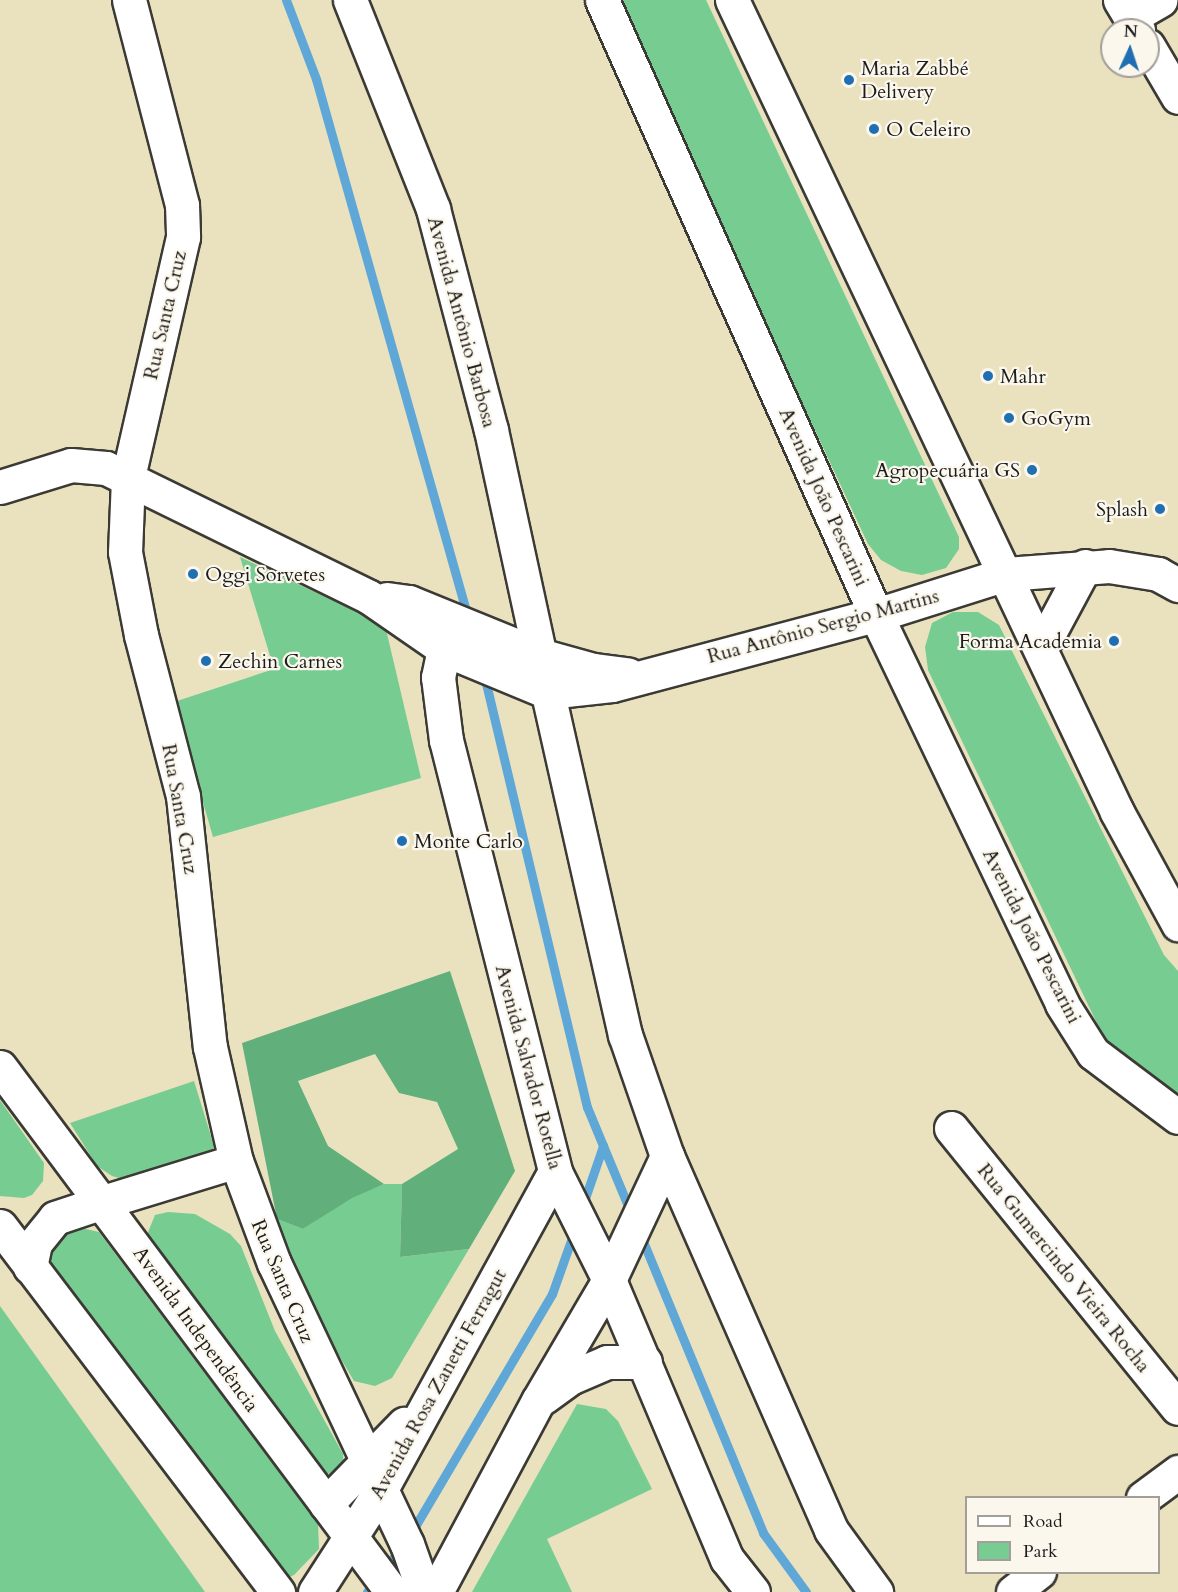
<!DOCTYPE html>
<html>
<head>
<meta charset="utf-8">
<style>
  body { margin:0 }
  #map { position:relative; width:1178px; height:1592px; overflow:hidden; background:#eae1bf; font-family:Cardo,serif }
  div>[style] { position:absolute }
  .green>* { inset:0; background:#77cd91 }
  .forest>* { inset:0; background:#61b07b }
  .stream>* { height:9px; margin:-4.5px; padding:0 4.5px; transform-origin:4.5px; border-radius:4.5px; background:#5fa7d6 }
  .roads { filter:drop-shadow(2px 0 #3b3a34) drop-shadow(-2px 0 #3b3a34) drop-shadow(0 2px #3b3a34) drop-shadow(0 -2px #3b3a34) }
  .minor>* { height:33px; margin:-16.5px; padding:0 16.5px; transform-origin:16.5px; border-radius:16.5px; background:#fff }
  .tertiary>* { height:33px; margin:-16.5px; padding:0 16.5px; transform-origin:16.5px; border-radius:16.5px; background:#fff }
  .secondary>* { height:33px; margin:-16.5px; padding:0 16.5px; transform-origin:16.5px; border-radius:16.5px; background:#fff }
  .primary>* { height:33px; margin:-16.5px; padding:0 16.5px; transform-origin:16.5px; border-radius:16.5px; background:#fff }
  .dots>* { width:16px; height:16px; translate:-50% -50%; box-sizing:border-box; border:3px solid #fbf7ec; border-radius:50% }
  span { translate:-50% -50%; white-space:nowrap; text-align:center; line-height:1.15; -webkit-text-stroke:4.5px #fbf7ec; paint-order:stroke }
  .poi-label { font-size:20px; color:#1c1c1c }
  .left { translate:0 -50%; text-align:left }
  .right { translate:-100% -50%; text-align:right }
  .street-label { font-size:20px; color:#1c1c1c }
  .legend { position:absolute; left:965px; top:1496px; width:195px; height:78px; box-sizing:border-box; background:#fbf7ec; border:2px solid #a29f99; margin:0; padding:8px 10px; list-style:none; font-size:18px; color:#1c1c1c }
  .legend li { display:flex; align-items:center; gap:12px; height:30px }
  .legend b { width:30px; border:2px solid #a29f99 }
  .north { position:absolute; left:1100px; top:18px; width:60px; height:60px; box-sizing:border-box; background:#fbf7ec; border:2px solid #a29f99; border-radius:50%; rotate:3deg; font-size:16px; font-weight:700; line-height:24px; text-align:center; color:#1c1c1c }
  .north::after { content:''; display:block; margin:auto; width:21px; height:27px; background:#1f6fb2; clip-path:polygon(50% 0,100% 100%,50% 72%,0 100%) }
</style>
</head>
<body>
<div id="map">
  <div class="green">
    <i style="clip-path:polygon(620px 0,706px 0,959px 537px,959px 549px,946px 568px,922px 575px,901px 571px,881px 560px,868px 544px,622px 16px)"></i>
    <i style="clip-path:polygon(240px 557px,385px 625px,421px 778px,213px 837px,174px 702px,274px 669px)"></i>
    <i style="clip-path:polygon(953px 612px,978px 612px,999px 625px,1164px 955px,1178px 971px,1178px 1094px,1116px 1052px,1103px 1036px,928px 670px,925px 647px,932px 623px)"></i>
    <i style="clip-path:polygon(194px 1081px,214px 1146px,210px 1156px,130px 1181px,112px 1176px,97px 1166px,70px 1123px)"></i>
    <i style="clip-path:polygon(0 1100px,44px 1163px,43px 1181px,32px 1195px,24px 1198px,0 1196px)"></i>
    <i style="clip-path:polygon(384px 1184px,402px 1184px,400px 1257px,469px 1249px,392px 1378px,375px 1386px,354px 1381px,302px 1293px,277px 1219px,303px 1229px,352px 1197px)"></i>
    <i style="clip-path:polygon(168px 1212px,195px 1214px,230px 1234px,241px 1246px,275px 1331px,343px 1454px,344px 1470px,337px 1475px,318px 1472px,146px 1237px,155px 1215px)"></i>
    <i style="clip-path:polygon(73px 1226px,99px 1232px,318px 1524px,319px 1549px,294px 1575px,287px 1578px,46px 1260px,54px 1239px)"></i>
    <i style="clip-path:polygon(0 1306px,205px 1592px,0 1592px)"></i>
    <i style="clip-path:polygon(577px 1404px,606px 1409px,618px 1421px,652px 1489px,547px 1539px,572px 1592px,472px 1592px)"></i>
  </div>
  <div class="forest">
    <i style="clip-path:polygon(450px 971px,515px 1171px,469px 1249px,400px 1257px,402px 1184px,458px 1149px,437px 1102px,399px 1093px,375px 1054px,298px 1081px,328px 1146px,384px 1184px,352px 1198px,303px 1229px,277px 1219px,242px 1043px)"></i>
  </div>
  <div class="stream">
    <i style="left:286px;top:0;width:85px;rotate:69.2deg"></i>
    <i style="left:316px;top:79px;width:560px;rotate:74.25deg"></i>
    <i style="left:484px;top:675px;width:444px;rotate:76.6deg"></i>
    <i style="left:587px;top:1107px;width:115px;rotate:67.5deg"></i>
    <i style="left:582px;top:1207px;width:65px;rotate:-71deg"></i>
    <i style="left:640px;top:1234px;width:323px;rotate:67.6deg"></i>
    <i style="left:763px;top:1533px;width:73px;rotate:53.9deg"></i>
    <i style="left:410px;top:1535px;width:280px;rotate:-59.5deg"></i>
    <i style="left:552px;top:1294px;width:69px;rotate:-70.5deg"></i>
    <i style="left:367px;top:1592px;width:54px;rotate:-52.5deg"></i>
  </div>
  <div class="roads">
    <div class="minor">
      <i style="left:602px;top:0;width:673px;rotate:65.99deg"></i>
      <i style="left:876px;top:615px;width:431px;rotate:64.4deg"></i>
      <i style="left:1062px;top:1004px;width:58px;rotate:57.7deg"></i>
      <i style="left:1093px;top:1053px;width:106px;rotate:37deg"></i>
      <i style="left:732px;top:0;width:899px;rotate:64.63deg"></i>
      <i style="left:1117px;top:812px;width:128px;rotate:61.4deg"></i>
      <i style="left:1120px;top:0;width:35px;rotate:59deg"></i>
      <i style="left:1131px;top:17px;width:34px;rotate:-30deg"></i>
      <i style="left:1148px;top:46px;width:59px;rotate:59.5deg"></i>
      <i style="left:951px;top:1128px;width:360px;rotate:51deg"></i>
      <i style="left:1143px;top:1498px;width:44px;rotate:-36.6deg"></i>
      <i style="left:1013px;top:1592px;width:33px;rotate:-38deg"></i>
    </div>
    <div class="tertiary">
      <i style="left:129px;top:0;width:212px;rotate:75.5deg"></i>
      <i style="left:182px;top:205px;width:32px;rotate:88deg"></i>
      <i style="left:183px;top:237px;width:247px;rotate:102.9deg"></i>
      <i style="left:128px;top:478px;width:74px;rotate:92.3deg"></i>
      <i style="left:125px;top:552px;width:85px;rotate:79.1deg"></i>
      <i style="left:141px;top:635px;width:166px;rotate:75.4deg"></i>
      <i style="left:183px;top:796px;width:252px;rotate:83.9deg"></i>
      <i style="left:210px;top:1047px;width:117px;rotate:77.2deg"></i>
      <i style="left:236px;top:1161px;width:109px;rotate:69.6deg"></i>
      <i style="left:274px;top:1263px;width:311px;rotate:64.7deg"></i>
      <i style="left:407px;top:1544px;width:51px;rotate:70.5deg"></i>
      <i style="left:350px;top:0;width:225px;rotate:68.3deg"></i>
      <i style="left:433px;top:209px;width:228px;rotate:75.3deg"></i>
      <i style="left:491px;top:430px;width:256px;rotate:77.8deg"></i>
      <i style="left:667px;top:1156px;width:408px;rotate:66.3deg"></i>
      <i style="left:831px;top:1530px;width:77px;rotate:54deg"></i>
      <i style="left:103px;top:1202px;width:139px;rotate:-17.1deg"></i>
      <i style="left:609px;top:1280px;width:303px;rotate:67.1deg"></i>
      <i style="left:727px;top:1559px;width:42px;rotate:51.8deg"></i>
    </div>
    <div class="secondary">
      <i style="left:0;top:487px;width:74px;rotate:-17.2deg"></i>
      <i style="left:71px;top:465px;width:35px;rotate:5deg"></i>
      <i style="left:106px;top:468px;width:293px;rotate:26.1deg"></i>
      <i style="left:369px;top:597px;width:91px;rotate:34.7deg"></i>
      <i style="left:444px;top:649px;width:113px;rotate:22.5deg"></i>
      <i style="left:548px;top:692px;width:64px;rotate:-6.2deg"></i>
      <i style="left:612px;top:685px;width:273px;rotate:-14.9deg"></i>
      <i style="left:876px;top:615px;width:136px;rotate:-17.5deg"></i>
      <i style="left:1006px;top:574px;width:103px;rotate:-4.4deg"></i>
      <i style="left:1109px;top:566px;width:50px;rotate:9.3deg"></i>
      <i style="left:1158px;top:574px;width:23px;rotate:29deg"></i>
      <i style="left:387px;top:599px;width:22px;rotate:8deg"></i>
      <i style="left:409px;top:602px;width:140px;rotate:22.2deg"></i>
      <i style="left:539px;top:655px;width:56px;rotate:15.5deg"></i>
      <i style="left:593px;top:670px;width:35px;rotate:7deg"></i>
      <i style="left:1041px;top:648px;width:93px;rotate:-61.8deg"></i>
      <i style="left:444px;top:649px;width:29px;rotate:102deg"></i>
      <i style="left:438px;top:677px;width:64px;rotate:82.8deg"></i>
      <i style="left:446px;top:740px;width:446px;rotate:75.8deg"></i>
      <i style="left:555px;top:1172px;width:121px;rotate:63.4deg"></i>
      <i style="left:544px;top:1397px;width:34px;rotate:-36deg"></i>
      <i style="left:572px;top:1377px;width:38px;rotate:-23deg"></i>
      <i style="left:607px;top:1362px;width:38px"></i>
      <i style="left:326px;top:1504px;width:112px;rotate:-45.7deg"></i>
      <i style="left:315px;top:1592px;width:120px;rotate:-57.2deg"></i>
      <i style="left:380px;top:1491px;width:364px;rotate:-61.3deg"></i>
      <i style="left:436px;top:1592px;width:217px;rotate:-61.9deg"></i>
      <i style="left:538px;top:1401px;width:140px;rotate:-59.6deg"></i>
      <i style="left:609px;top:1280px;width:137px;rotate:-64.9deg"></i>
      <i style="left:667px;top:1156px;width:128px;rotate:-109.1deg"></i>
      <i style="left:625px;top:1035px;width:352px;rotate:-102.7deg"></i>
    </div>
    <div class="primary">
      <i style="left:0;top:1067px;width:655px;rotate:53.25deg"></i>
      <i style="left:0;top:1226px;width:460px;rotate:52.8deg"></i>
      <i style="left:30px;top:1267px;width:25px;rotate:-78deg"></i>
      <i style="left:35px;top:1243px;width:32px;rotate:-51deg"></i>
      <i style="left:55px;top:1218px;width:51px;rotate:-18.4deg"></i>
    </div>
  </div>
  <div class="dots">
    <i style="left:849px;top:80px;background:#1f6fb2"></i>
    <i style="left:874px;top:129px;background:#1f6fb2"></i>
    <i style="left:988px;top:376px;background:#1f6fb2"></i>
    <i style="left:1009px;top:418px;background:#1f6fb2"></i>
    <i style="left:1032px;top:470px;background:#1f6fb2"></i>
    <i style="left:1160px;top:509px;background:#1f6fb2"></i>
    <i style="left:193px;top:574px;background:#1f6fb2"></i>
    <i style="left:1114px;top:641px;background:#1f6fb2"></i>
    <i style="left:206px;top:661px;background:#1f6fb2"></i>
    <i style="left:402px;top:841px;background:#1f6fb2"></i>
  </div>
  <div class="poi-label">
    <span class="left" style="left:861px;top:80px">Maria Zabbé<br>Delivery</span>
    <span class="left" style="left:886px;top:129px">O Celeiro</span>
    <span class="left" style="left:1000px;top:376px">Mahr</span>
    <span class="left" style="left:1021px;top:418px">GoGym</span>
    <span class="right" style="left:1020px;top:470px">Agropecuária GS</span>
    <span class="right" style="left:1148px;top:509px">Splash</span>
    <span class="left" style="left:205px;top:574px">Oggi Sorvetes</span>
    <span class="right" style="left:1102px;top:641px">Forma Academia</span>
    <span class="left" style="left:218px;top:661px">Zechin Carnes</span>
    <span class="left" style="left:414px;top:841px">Monte Carlo</span>
  </div>
  <div class="street-label">
    <span style="left:165px;top:315px;rotate:-77deg">Rua Santa Cruz</span>
    <span style="left:462px;top:322px;rotate:75deg">Avenida Antônio Barbosa</span>
    <span style="left:824px;top:497px;rotate:66deg">Avenida João Pescarini</span>
    <span style="left:823px;top:626px;rotate:-15deg">Rua Antônio Sergio Martins</span>
    <span style="left:180px;top:809px;rotate:80deg">Rua Santa Cruz</span>
    <span style="left:1032px;top:936px;rotate:63deg">Avenida João Pescarini</span>
    <span style="left:529px;top:1067px;rotate:75deg">Avenida Salvador Rotella</span>
    <span style="left:1064px;top:1268px;rotate:51deg">Rua Gumercindo Vieira Rocha</span>
    <span style="left:283px;top:1281px;rotate:67deg">Rua Santa Cruz</span>
    <span style="left:196px;top:1329px;rotate:54deg">Avenida Independência</span>
    <span style="left:438px;top:1384px;rotate:-61deg">Avenida Rosa Zanetti Ferragut</span>
  </div>
  <ul class="legend">
  <li><b style="height:8px;background:#fff"></b>Road</li>
  <li><b style="height:16px;background:#77cd91"></b>Park</li>
  </ul>
  <div class="north">N</div>
</div>
</body>
</html>
